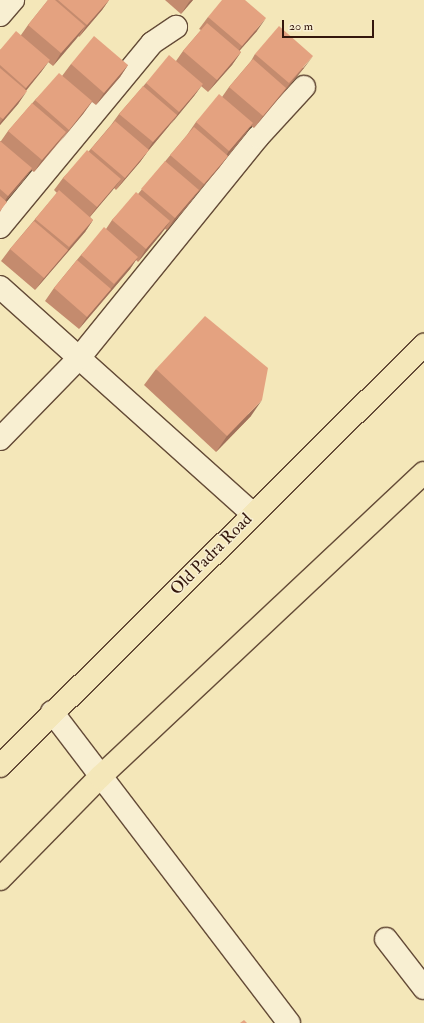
<!DOCTYPE html>
<html>
<head>
<meta charset="utf-8">
<style>
  body { margin:0 }
  #map { position:relative; width:424px; height:1023px; overflow:hidden; background:#f4e7b9; font-family:"IM FELL Double Pica",serif }
  div>[style] { position:absolute }
  .roads { filter:drop-shadow(1px 0 #644b37) drop-shadow(-1px 0 #644b37) drop-shadow(0 1px #644b37) drop-shadow(0 -1px #644b37) }
  .street>* { height:22px; margin:-11px; padding:0 11px; transform-origin:11px; border-radius:11px; background:#f8efd2 }
  .secondary>* { height:22px; margin:-11px; padding:0 11px; transform-origin:11px; border-radius:11px; background:#f8efd2 }
  .primary>* { height:22px; margin:-11px; padding:0 11px; transform-origin:11px; border-radius:11px; background:#f4e7b9 }
  .wall>* { inset:0; background:#c48b6e }
  .shaded-wall>* { inset:0; background:#a0715a }
  .building>* { inset:0; background:#e4a280 }
  span { translate:-50% -50%; white-space:nowrap; text-align:center; line-height:1.15; -webkit-text-stroke:3px #f8efd2; paint-order:stroke }
  .street-label { font-size:17px; color:#34170c }
  .scale { position:absolute; left:282px; top:20px; width:92px; height:18px; box-sizing:border-box; border:2px solid #34170c; border-top:0; padding-left:5px; font-size:12px; line-height:14px; white-space:nowrap; color:#34170c; -webkit-text-stroke:3px #f8efd2; paint-order:stroke }
</style>
</head>
<body>
<div id="map">
  <div class="roads">
    <div class="street">
      <i style="left:0;top:15px;width:20px;rotate:-49deg"></i>
      <i style="left:0;top:227px;width:239px;rotate:-50.4deg"></i>
      <i style="left:152px;top:43px;width:29px;rotate:-34deg"></i>
      <i style="left:0;top:287px;width:338px;rotate:41.9deg"></i>
      <i style="left:0;top:439px;width:113px;rotate:-45.7deg"></i>
      <i style="left:79px;top:358px;width:284px;rotate:-51deg"></i>
      <i style="left:258px;top:137px;width:68px;rotate:-47.4deg"></i>
      <i style="left:386px;top:939px;width:62px;rotate:52.2deg"></i>
    </div>
    <div class="secondary">
      <i style="left:52px;top:712px;width:391px;rotate:52.7deg"></i>
    </div>
    <div class="primary">
      <i style="left:0;top:766px;width:598px;rotate:-44.8deg"></i>
      <i style="left:0;top:879px;width:143px;rotate:-45.6deg"></i>
      <i style="left:100px;top:777px;width:444px;rotate:-43.2deg"></i>
    </div>
  </div>
  <div class="wall">
    <i style="clip-path:polygon(48px 0,109px 0,102px 10px,79px 37px,78px 36px,53px 66px,48px 62px,41px 72px,26px 91px,18px 104px,0 125px,0 50px,21px 35px,28px 25px)"></i>
    <i style="clip-path:polygon(165px 0,193px 0,181px 14px)"></i>
    <i style="clip-path:polygon(208px 17px,257px 31px,239px 51px,241px 52px,232px 65px,208px 92px,201px 86px,194px 96px,148px 151px,140px 162px,116px 190px,114px 188px,90px 217px,93px 220px,85px 232px,35px 290px,1px 261px,10px 249px,57px 193px,54px 190px,63px 178px,89px 151px,111px 125px,119px 114px,146px 83px,176px 61px,183px 51px,201px 30px,199px 29px)"></i>
    <i style="clip-path:polygon(255px 54px,304px 68px,254px 128px,251px 126px,244px 136px,228px 156px,219px 168px,195px 196px,190px 203px,167px 230px,165px 229px,138px 262px,136px 260px,130px 269px,79px 329px,45px 301px,54px 288px,76px 261px,81px 255px,106px 229px,112px 220px,138px 194px,187px 135px,196px 122px,222px 97px,229px 87px,251px 61px)"></i>
    <i style="clip-path:polygon(71px 64px,128px 65px,120px 77px,96px 105px,92px 102px,83px 114px,34px 172px,31px 170px,23px 181px,6px 201px,0 212px,0 141px,1px 141px,8px 131px,35px 100px,62px 76px)"></i>
    <i style="clip-path:polygon(156px 369px,251px 416px,216px 452px,144px 385px)"></i>
  </div>
  <div class="shaded-wall">
    <i style="clip-path:polygon(109px 0,102px 10px,79px 37px,87px 25px)"></i>
    <i style="clip-path:polygon(191px 0,193px 0,181px 14px,189px 2px)"></i>
    <i style="clip-path:polygon(266px 18px,257px 31px,233px 58px,242px 46px)"></i>
    <i style="clip-path:polygon(85px 26px,77px 38px,53px 66px,61px 53px)"></i>
    <i style="clip-path:polygon(241px 52px,232px 65px,208px 92px,217px 80px)"></i>
    <i style="clip-path:polygon(313px 56px,304px 68px,254px 128px,263px 116px)"></i>
    <i style="clip-path:polygon(50px 60px,41px 72px,18px 100px,26px 88px)"></i>
    <i style="clip-path:polygon(128px 65px,120px 77px,96px 105px,104px 93px)"></i>
    <i style="clip-path:polygon(203px 84px,194px 96px,171px 124px,179px 112px)"></i>
    <i style="clip-path:polygon(27px 91px,18px 104px,0 125px,0 123px,3px 119px)"></i>
    <i style="clip-path:polygon(92px 101px,83px 114px,60px 142px,69px 130px)"></i>
    <i style="clip-path:polygon(177px 115px,168px 127px,148px 151px,140px 162px,116px 190px,125px 178px,145px 154px,153px 142px)"></i>
    <i style="clip-path:polygon(253px 123px,244px 136px,221px 164px,229px 151px)"></i>
    <i style="clip-path:polygon(66px 132px,57px 144px,34px 172px,42px 160px)"></i>
    <i style="clip-path:polygon(228px 156px,219px 168px,195px 196px,204px 184px)"></i>
    <i style="clip-path:polygon(32px 168px,23px 181px,0 208px,8px 196px)"></i>
    <i style="clip-path:polygon(121px 179px,112px 191px,88px 219px,97px 207px)"></i>
    <i style="clip-path:polygon(199px 190px,190px 203px,167px 230px,175px 218px)"></i>
    <i style="clip-path:polygon(93px 220px,85px 232px,35px 290px,44px 278px)"></i>
    <i style="clip-path:polygon(170px 221px,161px 234px,138px 262px,146px 249px)"></i>
    <i style="clip-path:polygon(138px 257px,130px 269px,79px 329px,87px 317px)"></i>
    <i style="clip-path:polygon(262px 400px,251px 416px,216px 452px,227px 436px)"></i>
  </div>
  <div class="building">
    <i style="clip-path:polygon(48px 0,55px 0,85px 26px,61px 53px,28px 25px)"></i>
    <i style="clip-path:polygon(58px 0,109px 0,87px 25px)"></i>
    <i style="clip-path:polygon(222px 0,245px 0,266px 18px,242px 46px,208px 17px)"></i>
    <i style="clip-path:polygon(207px 23px,241px 52px,217px 80px,183px 51px)"></i>
    <i style="clip-path:polygon(279px 26px,313px 56px,289px 83px,255px 54px)"></i>
    <i style="clip-path:polygon(16px 31px,50px 60px,26px 88px,0 65px,0 50px)"></i>
    <i style="clip-path:polygon(94px 36px,128px 65px,104px 93px,71px 64px)"></i>
    <i style="clip-path:polygon(169px 55px,203px 84px,179px 112px,146px 83px)"></i>
    <i style="clip-path:polygon(253px 59px,286px 88px,263px 116px,229px 87px)"></i>
    <i style="clip-path:polygon(0 68px,27px 91px,3px 119px,0 117px)"></i>
    <i style="clip-path:polygon(59px 73px,92px 101px,69px 130px,35px 100px)"></i>
    <i style="clip-path:polygon(143px 86px,177px 115px,153px 142px,119px 114px)"></i>
    <i style="clip-path:polygon(219px 94px,253px 123px,229px 151px,196px 122px)"></i>
    <i style="clip-path:polygon(32px 103px,66px 132px,42px 160px,8px 131px)"></i>
    <i style="clip-path:polygon(115px 121px,149px 150px,125px 178px,91px 149px)"></i>
    <i style="clip-path:polygon(194px 127px,228px 156px,204px 184px,170px 155px)"></i>
    <i style="clip-path:polygon(0 141px,32px 168px,8px 196px,0 189px)"></i>
    <i style="clip-path:polygon(87px 150px,121px 179px,97px 207px,63px 178px)"></i>
    <i style="clip-path:polygon(165px 161px,199px 190px,175px 218px,141px 189px)"></i>
    <i style="clip-path:polygon(59px 190px,93px 220px,69px 247px,35px 219px)"></i>
    <i style="clip-path:polygon(136px 192px,170px 221px,146px 249px,112px 220px)"></i>
    <i style="clip-path:polygon(0 196px,7px 202px,0 211px)"></i>
    <i style="clip-path:polygon(34px 221px,68px 250px,44px 278px,10px 249px)"></i>
    <i style="clip-path:polygon(104px 227px,138px 257px,114px 284px,81px 255px)"></i>
    <i style="clip-path:polygon(77px 260px,111px 289px,87px 317px,54px 288px)"></i>
    <i style="clip-path:polygon(205px 316px,268px 368px,262px 400px,227px 436px,156px 369px)"></i>
    <i style="clip-path:polygon(244px 1020px,247px 1023px,240px 1023px)"></i>
  </div>
  <div class="street-label">
    <span style="left:211px;top:554px;rotate:-45deg">Old Padra Road</span>
  </div>
  <div class="scale">20 m</div>
</div>
</body>
</html>
